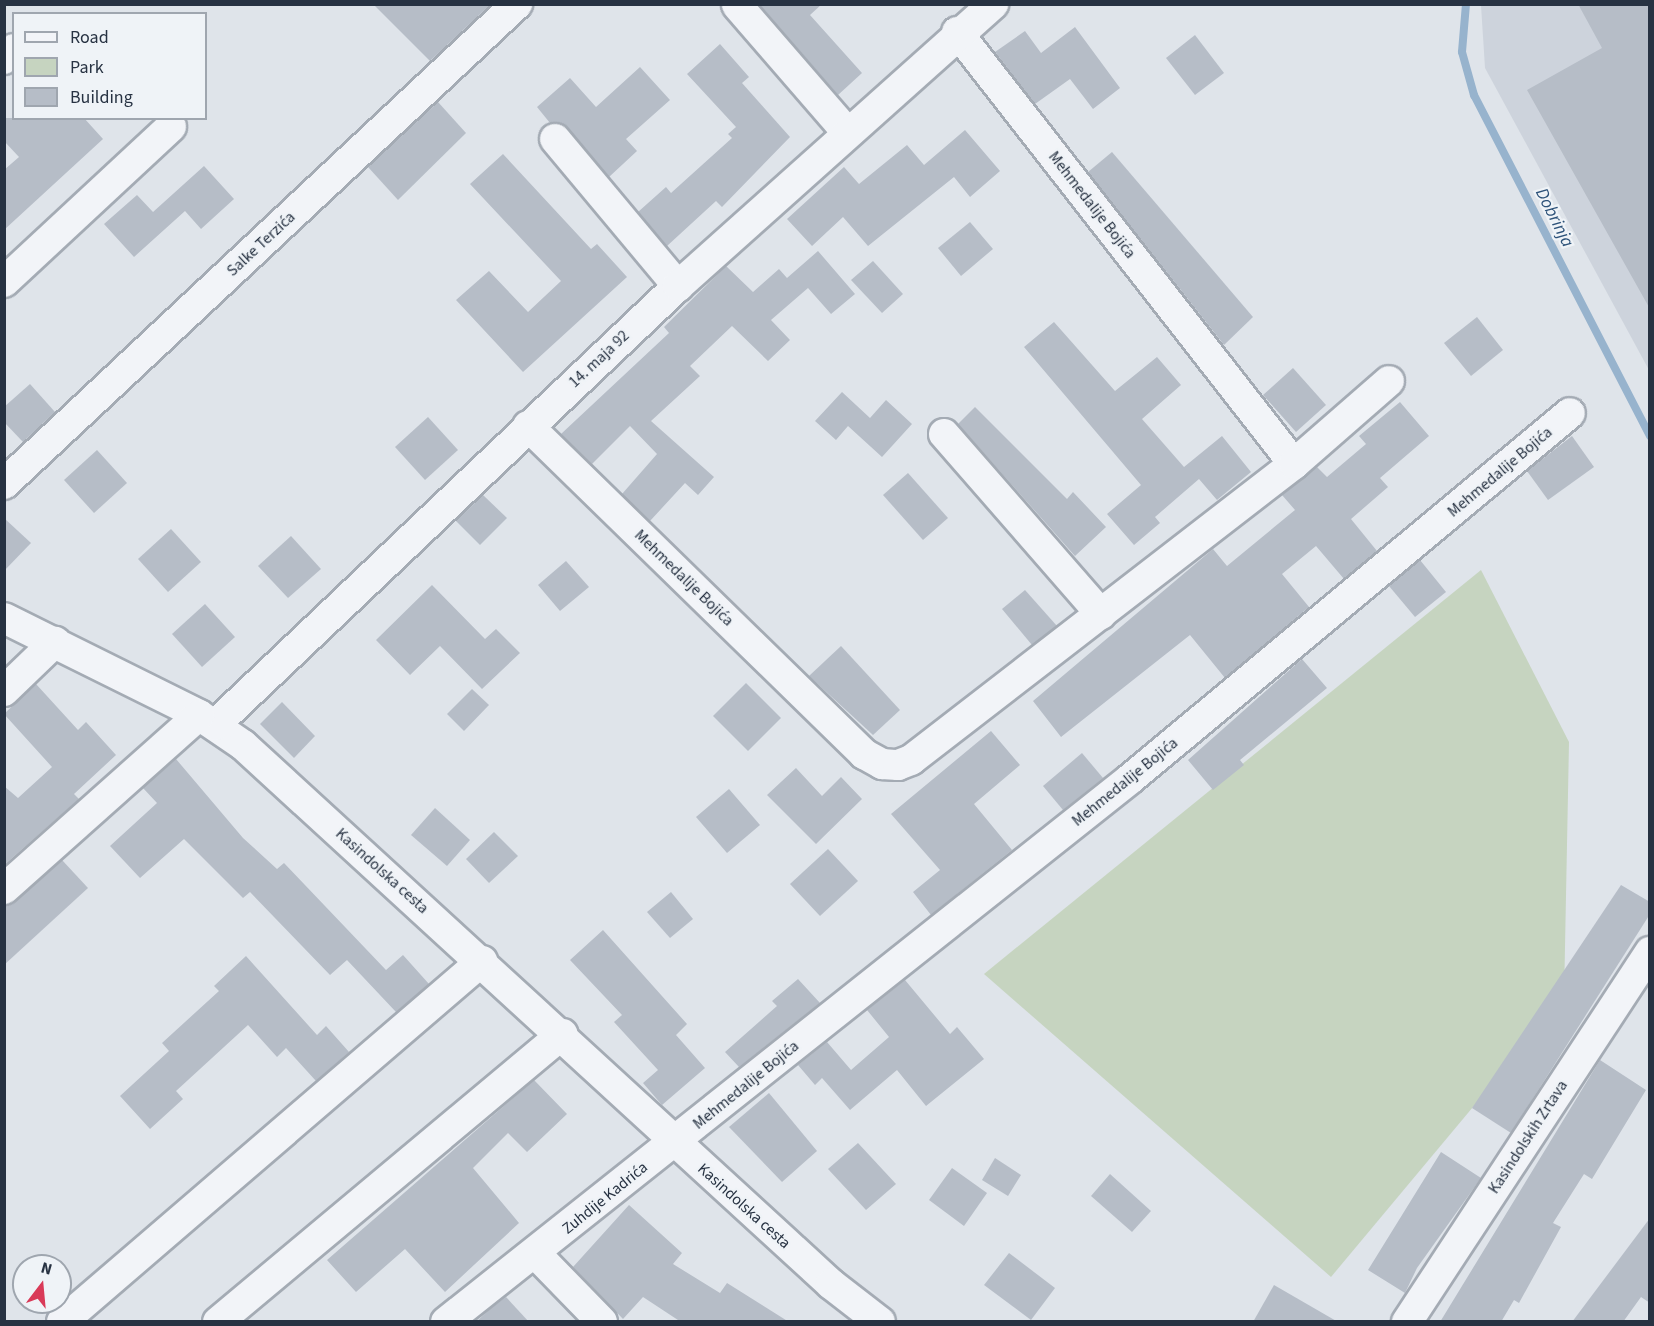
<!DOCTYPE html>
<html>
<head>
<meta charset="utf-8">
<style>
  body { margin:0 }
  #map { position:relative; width:1654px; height:1326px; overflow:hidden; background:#dfe4ea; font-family:"Source Sans 3",sans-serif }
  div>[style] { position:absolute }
  .built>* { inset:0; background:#cdd3dc }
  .green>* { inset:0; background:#c6d4c0 }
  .stream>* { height:8px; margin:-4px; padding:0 4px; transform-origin:4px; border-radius:4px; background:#97b3cd }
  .building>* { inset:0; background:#b6bdc7 }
  .roads { filter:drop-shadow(2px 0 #a4abb4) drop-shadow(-2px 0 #a4abb4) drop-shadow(0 2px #a4abb4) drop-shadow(0 -2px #a4abb4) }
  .minor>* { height:30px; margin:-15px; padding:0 15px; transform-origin:15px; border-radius:15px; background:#f2f4f8 }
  span { translate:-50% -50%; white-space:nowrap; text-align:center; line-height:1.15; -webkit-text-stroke:4.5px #eff3f7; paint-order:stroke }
  .street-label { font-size:16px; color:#273242 }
  .water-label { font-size:18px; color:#2d5279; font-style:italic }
  .frame { position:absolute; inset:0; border:6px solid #273242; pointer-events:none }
  .legend { position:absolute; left:12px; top:12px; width:195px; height:108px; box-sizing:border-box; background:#eff3f7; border:2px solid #9fa6af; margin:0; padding:8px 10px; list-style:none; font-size:18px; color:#273242 }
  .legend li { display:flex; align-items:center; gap:12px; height:30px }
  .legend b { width:30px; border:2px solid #9fa6af }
  .north { position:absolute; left:12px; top:1254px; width:60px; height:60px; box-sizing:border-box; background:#eff3f7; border:2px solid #9fa6af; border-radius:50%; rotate:16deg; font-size:16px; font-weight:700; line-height:24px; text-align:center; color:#273242 }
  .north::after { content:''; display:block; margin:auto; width:21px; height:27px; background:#d93a58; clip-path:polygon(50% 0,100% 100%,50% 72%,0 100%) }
</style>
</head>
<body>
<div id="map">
  <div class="built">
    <i style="clip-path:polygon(1481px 5px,1649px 5px,1649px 370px,1485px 68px)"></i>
  </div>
  <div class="green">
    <i style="clip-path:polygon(1481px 570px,1569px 742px,1564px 998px,1331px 1277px,984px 974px)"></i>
  </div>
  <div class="stream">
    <i style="left:1466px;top:4px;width:48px;rotate:94.8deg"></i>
    <i style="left:1462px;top:52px;width:45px;rotate:74.4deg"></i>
    <i style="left:1474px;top:95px;width:384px;rotate:62.7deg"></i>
  </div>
  <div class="building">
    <i style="clip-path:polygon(373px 4px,491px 4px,430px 61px)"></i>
    <i style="clip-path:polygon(759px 4px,822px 4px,810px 15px,862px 73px,838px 95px)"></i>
    <i style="clip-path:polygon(1578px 4px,1650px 4px,1650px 309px,1527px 90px,1602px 48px)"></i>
    <i style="clip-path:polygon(1075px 27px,1120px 88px,1093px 109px,1070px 79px,1035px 104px,995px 52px,1025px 31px,1041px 53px)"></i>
    <i style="clip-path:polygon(1195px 35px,1224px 73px,1195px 95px,1166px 58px)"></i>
    <i style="clip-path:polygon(720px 44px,749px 77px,742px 83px,790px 137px,722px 207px,716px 201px,667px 246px,638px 212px,666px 187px,671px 193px,732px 138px,728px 134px,736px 127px,687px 74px)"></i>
    <i style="clip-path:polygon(640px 67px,670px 100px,626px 139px,637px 151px,609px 177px,568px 128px,550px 123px,537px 107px,570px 78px,596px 107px)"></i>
    <i style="clip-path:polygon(438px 102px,466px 133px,398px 200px,368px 167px)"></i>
    <i style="clip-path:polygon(4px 118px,84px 118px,103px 139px,4px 230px,4px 170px,19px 157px,4px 141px)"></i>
    <i style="clip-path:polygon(965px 130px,1000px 171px,970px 197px,954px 177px,868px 246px,843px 217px,812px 246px,787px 219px,844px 167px,859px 184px,907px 145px,924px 165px)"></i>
    <i style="clip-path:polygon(1112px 152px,1253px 317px,1224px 345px,1088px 172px)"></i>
    <i style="clip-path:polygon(503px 154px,591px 249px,597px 244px,627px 277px,523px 372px,456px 300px,489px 271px,528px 312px,561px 281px,470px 184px)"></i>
    <i style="clip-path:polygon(204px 166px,234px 199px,201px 229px,185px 211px,134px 257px,104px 224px,137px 195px,153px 212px)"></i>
    <i style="clip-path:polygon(970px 222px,993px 249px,961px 276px,938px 248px)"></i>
    <i style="clip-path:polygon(818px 251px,855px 294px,831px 314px,808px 288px,771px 320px,790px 340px,768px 361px,732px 326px,690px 366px,700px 376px,651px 421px,714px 477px,698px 495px,685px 483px,650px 521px,622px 494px,657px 454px,630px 426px,592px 464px,561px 434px,669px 333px,664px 327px,726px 266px,753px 292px,779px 269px,787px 278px)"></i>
    <i style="clip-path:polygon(873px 261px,903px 294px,882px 313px,851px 280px)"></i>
    <i style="clip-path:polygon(1477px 317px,1503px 350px,1471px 376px,1444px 343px)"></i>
    <i style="clip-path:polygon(1054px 322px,1115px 391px,1157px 357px,1181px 385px,1142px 419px,1184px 467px,1222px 436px,1251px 472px,1217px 500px,1199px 479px,1155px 517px,1160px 523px,1134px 545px,1107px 514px,1141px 485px,1024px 347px)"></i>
    <i style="clip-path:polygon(1293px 368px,1326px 405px,1296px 432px,1263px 395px)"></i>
    <i style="clip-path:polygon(30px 384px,55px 412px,23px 442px,4px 422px,4px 407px)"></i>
    <i style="clip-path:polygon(842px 392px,870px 418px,886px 400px,912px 424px,882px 457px,848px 426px,836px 440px,815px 421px)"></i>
    <i style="clip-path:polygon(1400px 402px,1429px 436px,1380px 478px,1388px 487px,1351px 519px,1377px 551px,1344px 579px,1316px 546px,1282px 574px,1309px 607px,1225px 678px,1190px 635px,1061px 737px,1033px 701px,1213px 549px,1227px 566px,1295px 510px,1282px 495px,1317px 467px,1327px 477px,1366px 444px,1359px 436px)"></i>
    <i style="clip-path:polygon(975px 407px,1067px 499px,1073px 492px,1106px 527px,1075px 556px,958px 424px)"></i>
    <i style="clip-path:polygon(428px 417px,458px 450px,425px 480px,395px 447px)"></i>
    <i style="clip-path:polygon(1572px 436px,1594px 467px,1548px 500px,1527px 471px)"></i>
    <i style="clip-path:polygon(97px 450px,127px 483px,94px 513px,64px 480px)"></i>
    <i style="clip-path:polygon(908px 473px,948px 518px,923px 540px,883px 495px)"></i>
    <i style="clip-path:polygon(483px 495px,507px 518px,480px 545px,456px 521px)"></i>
    <i style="clip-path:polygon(4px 518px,31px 543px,4px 571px)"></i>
    <i style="clip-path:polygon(171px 529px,201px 562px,168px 592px,138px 559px)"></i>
    <i style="clip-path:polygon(291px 536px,321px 569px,288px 598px,258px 566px)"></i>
    <i style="clip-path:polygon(1420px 560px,1446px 592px,1415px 617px,1389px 586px)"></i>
    <i style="clip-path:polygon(566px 561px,589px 587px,560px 611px,538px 585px)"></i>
    <i style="clip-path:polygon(432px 585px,485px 639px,496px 629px,520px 653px,482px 689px,440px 646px,410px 675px,376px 640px)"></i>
    <i style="clip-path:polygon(1025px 590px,1057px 626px,1032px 645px,1002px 609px)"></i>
    <i style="clip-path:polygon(205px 604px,235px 637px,202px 667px,172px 634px)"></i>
    <i style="clip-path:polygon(841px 646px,900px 710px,873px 735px,809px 676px)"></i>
    <i style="clip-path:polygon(1302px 659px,1327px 688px,1240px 760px,1244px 765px,1213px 790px,1188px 760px)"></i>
    <i style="clip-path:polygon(746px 683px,781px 718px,748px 751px,713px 716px)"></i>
    <i style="clip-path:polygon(36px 684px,78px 730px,86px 722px,116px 755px,74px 794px,79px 799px,4px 865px,4px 786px,18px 798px,52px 767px,4px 714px)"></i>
    <i style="clip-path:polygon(472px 689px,489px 705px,464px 731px,447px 714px)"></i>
    <i style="clip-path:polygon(282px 702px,315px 736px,294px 758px,260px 724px)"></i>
    <i style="clip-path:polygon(991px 731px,1020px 765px,974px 804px,1012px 850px,931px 915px,913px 892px,940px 870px,891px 814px)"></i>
    <i style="clip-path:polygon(1082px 753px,1103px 778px,1063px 810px,1043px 786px)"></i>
    <i style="clip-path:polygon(176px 759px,243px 838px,277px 869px,284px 863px,386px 970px,403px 955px,429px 984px,396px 1012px,347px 960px,330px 975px,250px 892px,243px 898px,184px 839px,140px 878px,110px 846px,157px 803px,143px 788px)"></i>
    <i style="clip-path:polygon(796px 768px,822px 796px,841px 777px,862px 799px,816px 844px,767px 795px)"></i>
    <i style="clip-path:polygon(729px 789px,760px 825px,727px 853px,696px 817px)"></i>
    <i style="clip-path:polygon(435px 808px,470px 840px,447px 866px,411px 835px)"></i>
    <i style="clip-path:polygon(494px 832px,518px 856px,489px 883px,466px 859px)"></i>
    <i style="clip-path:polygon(828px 849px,858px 881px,820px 916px,790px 884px)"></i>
    <i style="clip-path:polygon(62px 860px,88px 888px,4px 965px,4px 906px)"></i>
    <i style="clip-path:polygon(1621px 885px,1650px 902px,1650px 914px,1511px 1133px,1472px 1108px)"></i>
    <i style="clip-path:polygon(671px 892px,693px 919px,670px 938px,647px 912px)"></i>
    <i style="clip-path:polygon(603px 930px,687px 1024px,676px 1035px,705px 1068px,662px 1105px,643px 1083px,658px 1070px,614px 1022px,622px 1015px,570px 960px)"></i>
    <i style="clip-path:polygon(246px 956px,317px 1035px,326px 1026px,349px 1052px,316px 1081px,286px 1048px,277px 1057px,248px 1025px,176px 1091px,183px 1099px,150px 1129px,120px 1096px,169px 1051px,162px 1043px,219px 991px,214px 986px)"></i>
    <i style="clip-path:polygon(798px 979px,820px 1003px,739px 1067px,725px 1052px,777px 1006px,772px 1001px)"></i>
    <i style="clip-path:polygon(905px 980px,950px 1034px,957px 1027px,984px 1059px,926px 1106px,897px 1070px,850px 1110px,822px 1078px,815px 1085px,798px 1065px,827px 1042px,851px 1070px,889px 1037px,867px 1010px)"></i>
    <i style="clip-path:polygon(1600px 1060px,1646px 1090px,1592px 1179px,1584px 1174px,1553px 1223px,1561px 1227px,1519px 1303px,1514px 1300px,1501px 1322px,1440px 1322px)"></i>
    <i style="clip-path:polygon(534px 1080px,567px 1114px,527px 1152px,508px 1133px,473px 1168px,519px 1223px,445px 1292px,405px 1249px,356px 1292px,327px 1260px)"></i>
    <i style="clip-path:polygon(769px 1093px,817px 1151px,782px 1182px,729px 1127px)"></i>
    <i style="clip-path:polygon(858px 1143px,896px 1184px,866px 1210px,828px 1169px)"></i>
    <i style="clip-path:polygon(1441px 1152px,1481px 1178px,1417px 1268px,1405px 1293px,1368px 1270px)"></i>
    <i style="clip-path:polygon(995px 1158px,1021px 1175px,1008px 1196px,982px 1180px)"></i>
    <i style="clip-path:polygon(952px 1168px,987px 1193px,964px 1226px,929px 1200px)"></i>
    <i style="clip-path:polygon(1110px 1174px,1151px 1211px,1132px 1232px,1091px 1196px)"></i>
    <i style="clip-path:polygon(629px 1205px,682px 1253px,673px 1264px,720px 1293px,727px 1283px,789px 1322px,681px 1322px,643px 1297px,623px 1319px,573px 1267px)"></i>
    <i style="clip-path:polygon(1650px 1218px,1650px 1303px,1641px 1297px,1623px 1322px,1572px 1322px)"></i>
    <i style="clip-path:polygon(1009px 1253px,1055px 1288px,1031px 1320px,984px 1285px)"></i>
    <i style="clip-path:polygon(1274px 1285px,1338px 1322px,1253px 1322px)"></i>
    <i style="clip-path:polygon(506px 1297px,529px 1322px,476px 1322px,490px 1309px)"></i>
  </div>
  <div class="roads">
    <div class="minor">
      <i style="left:737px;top:5px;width:168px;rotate:49.1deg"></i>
      <i style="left:957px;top:32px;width:548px;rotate:52.04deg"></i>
      <i style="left:4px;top:59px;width:14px;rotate:-45deg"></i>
      <i style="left:555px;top:139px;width:192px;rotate:50.1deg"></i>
      <i style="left:4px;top:282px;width:228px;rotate:-42.9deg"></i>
      <i style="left:528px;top:426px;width:470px;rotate:44.3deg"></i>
      <i style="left:864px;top:754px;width:21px;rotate:29deg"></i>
      <i style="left:882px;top:764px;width:16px;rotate:4deg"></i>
      <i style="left:898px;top:765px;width:14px;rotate:-21deg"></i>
      <i style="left:911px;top:760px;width:484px;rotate:-37.7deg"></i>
      <i style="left:1294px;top:464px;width:126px;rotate:-41.1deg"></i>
      <i style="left:944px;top:434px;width:239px;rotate:48.9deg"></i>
      <i style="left:4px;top:484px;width:703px;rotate:-43.1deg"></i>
      <i style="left:4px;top:618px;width:218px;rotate:26.4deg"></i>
      <i style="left:199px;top:715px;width:53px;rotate:34.3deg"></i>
      <i style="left:243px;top:745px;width:798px;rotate:42.51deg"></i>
      <i style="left:831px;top:1284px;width:62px;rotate:37.8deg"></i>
      <i style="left:4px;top:691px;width:71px;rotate:-43.9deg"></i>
      <i style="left:215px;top:725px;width:638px;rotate:-43.48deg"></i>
      <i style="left:678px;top:286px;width:423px;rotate:-41.8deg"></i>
      <i style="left:4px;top:889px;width:261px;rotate:-41.7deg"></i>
      <i style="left:535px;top:1253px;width:96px;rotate:45.8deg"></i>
      <i style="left:62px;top:1322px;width:554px;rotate:-40.68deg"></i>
      <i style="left:218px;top:1322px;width:449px;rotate:-39.9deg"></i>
      <i style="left:446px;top:1322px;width:873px;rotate:-38.44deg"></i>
      <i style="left:1130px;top:779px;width:572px;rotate:-39.75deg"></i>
      <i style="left:1407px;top:1322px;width:443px;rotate:-56.7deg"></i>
    </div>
  </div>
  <div class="street-label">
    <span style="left:1092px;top:205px;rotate:52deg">Mehmedalije Bojića</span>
    <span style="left:261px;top:244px;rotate:-43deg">Salke Terzića</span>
    <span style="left:599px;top:359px;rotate:-43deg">14. maja 92</span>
    <span style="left:1500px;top:472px;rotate:-40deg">Mehmedalije Bojića</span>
    <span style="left:684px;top:578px;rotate:44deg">Mehmedalije Bojića</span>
    <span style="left:1125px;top:782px;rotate:-39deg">Mehmedalije Bojića</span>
    <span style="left:382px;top:871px;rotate:42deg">Kasindolska cesta</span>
    <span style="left:746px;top:1085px;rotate:-39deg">Mehmedalije Bojića</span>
    <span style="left:1528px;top:1137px;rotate:-57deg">Kasindolskih Zrtava</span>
    <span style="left:605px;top:1198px;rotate:-39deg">Zuhdije Kadrića</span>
    <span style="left:744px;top:1206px;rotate:42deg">Kasindolska cesta</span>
  </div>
  <div class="water-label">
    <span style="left:1554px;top:218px;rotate:63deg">Dobrinja</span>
  </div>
  <div class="frame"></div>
  <ul class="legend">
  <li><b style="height:8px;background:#f2f4f8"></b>Road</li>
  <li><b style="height:16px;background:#c6d4c0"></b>Park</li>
  <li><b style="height:16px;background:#b6bdc7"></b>Building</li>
  </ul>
  <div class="north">N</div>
</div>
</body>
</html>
